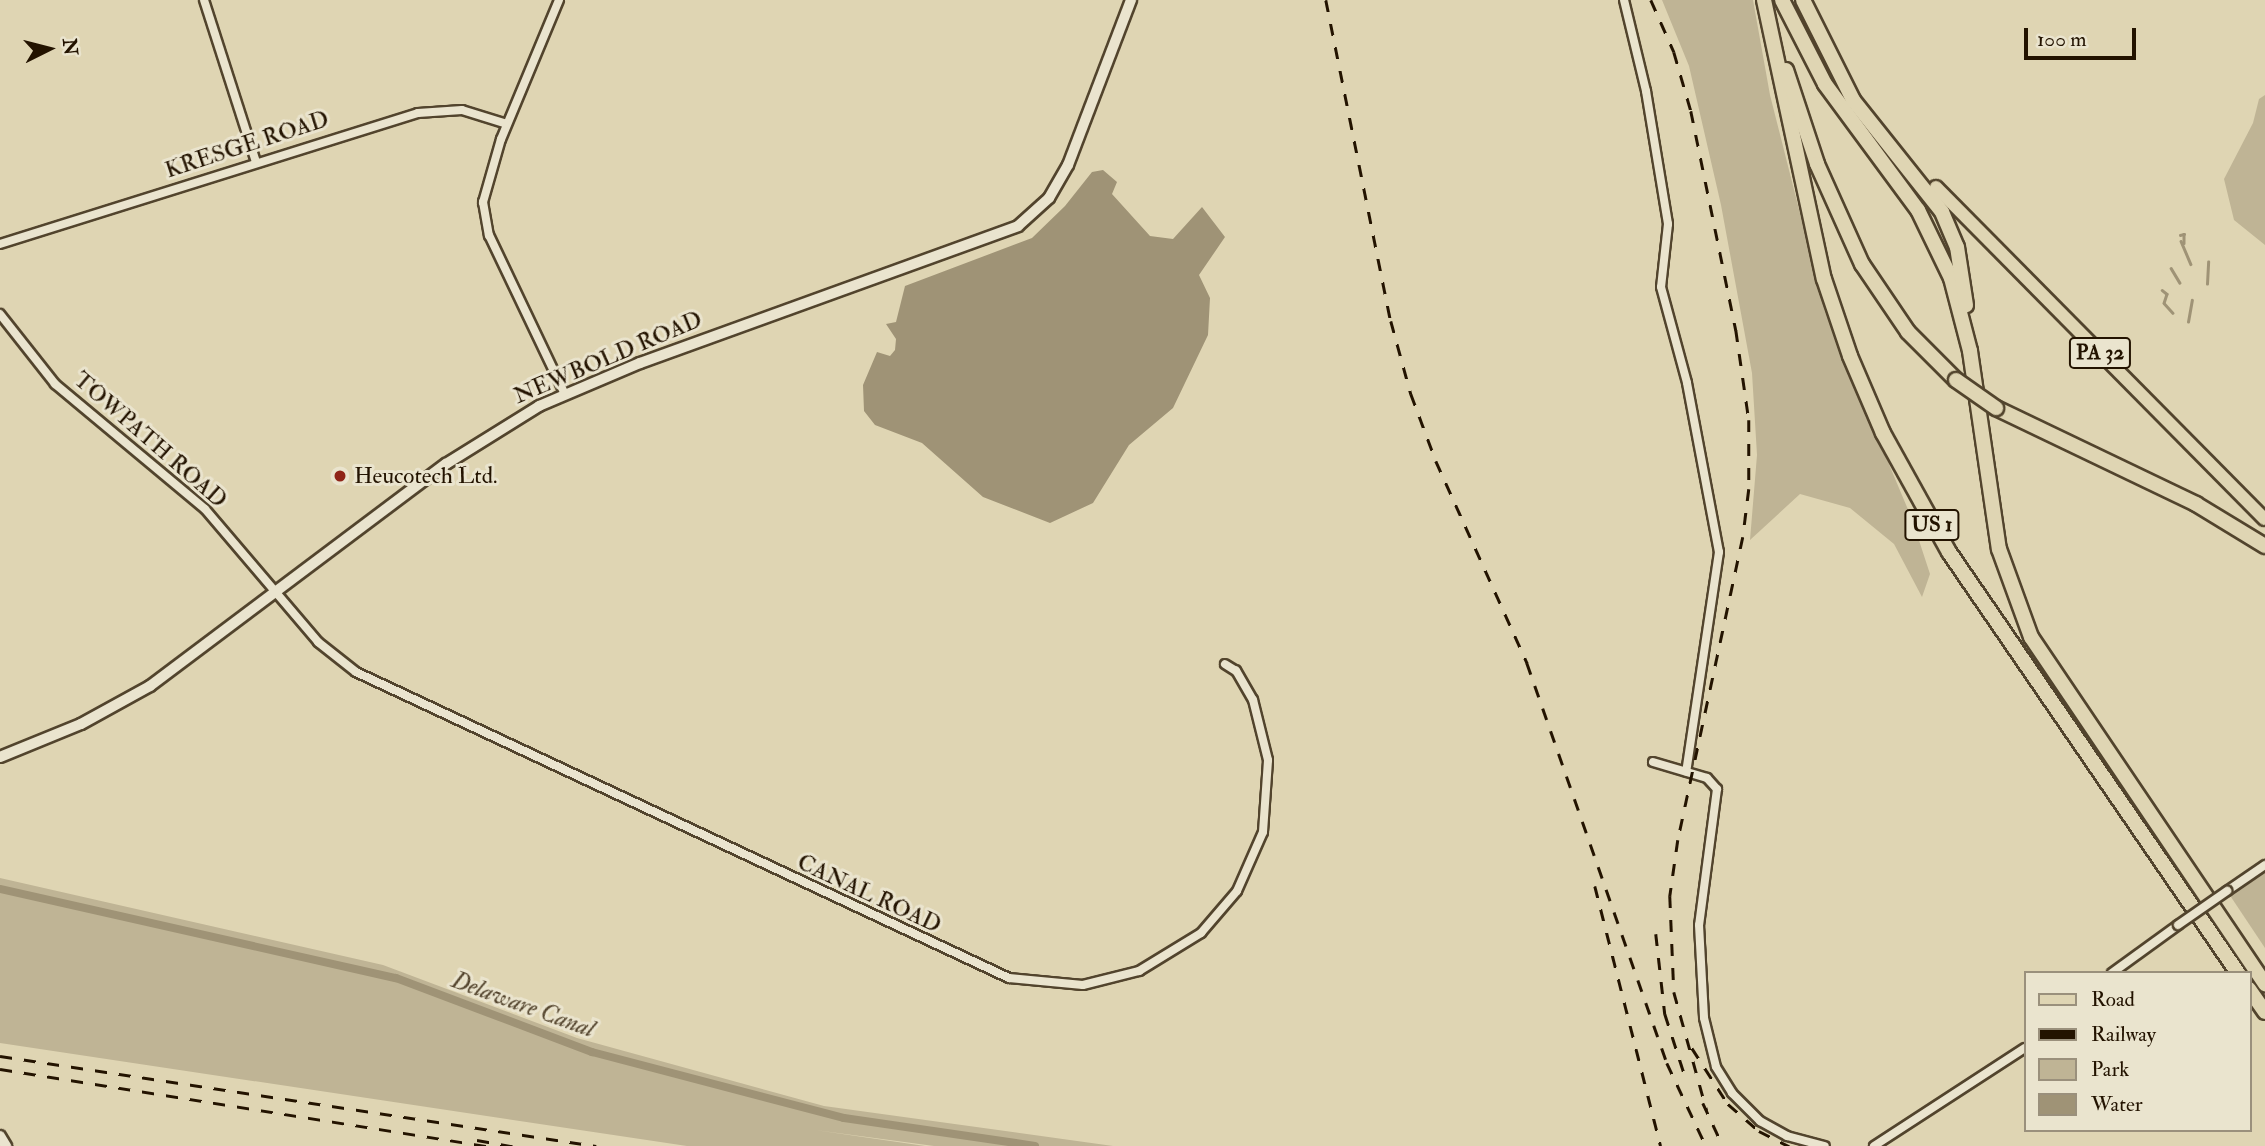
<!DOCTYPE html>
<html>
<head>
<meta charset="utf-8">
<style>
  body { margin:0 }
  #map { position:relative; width:2265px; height:1146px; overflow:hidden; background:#dfd5b3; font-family:"IM FELL Double Pica",serif }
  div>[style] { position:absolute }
  .green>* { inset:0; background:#bfb495 }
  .water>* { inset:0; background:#9f9376 }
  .stream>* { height:2.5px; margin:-1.25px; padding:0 1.25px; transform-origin:1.25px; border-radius:1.25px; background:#9f9376 }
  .canal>* { height:8px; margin:-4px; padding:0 4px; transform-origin:4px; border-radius:4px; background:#9f9376 }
  .roads { filter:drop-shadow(2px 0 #52442d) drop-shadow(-2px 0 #52442d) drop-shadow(0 2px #52442d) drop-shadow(0 -2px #52442d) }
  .street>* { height:8px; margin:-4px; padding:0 4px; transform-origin:4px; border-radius:4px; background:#eae4ce }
  .secondary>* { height:10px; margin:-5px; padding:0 5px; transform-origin:5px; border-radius:5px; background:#eae4ce }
  .primary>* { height:12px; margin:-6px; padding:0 6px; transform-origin:6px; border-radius:6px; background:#dfd5b3 }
  .highway>* { height:14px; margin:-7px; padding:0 7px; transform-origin:7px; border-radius:7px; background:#dfd5b3 }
  .rail>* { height:2.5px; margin-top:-1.25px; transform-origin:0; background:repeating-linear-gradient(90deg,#231300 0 12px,transparent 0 24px) }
  .bridges { filter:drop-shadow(2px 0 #52442d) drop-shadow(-2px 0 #52442d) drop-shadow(0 2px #52442d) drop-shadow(0 -2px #52442d) }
  .street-bridge>* { height:8px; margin:-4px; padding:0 4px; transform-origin:4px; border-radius:4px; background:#eae4ce }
  .highway-bridge>* { height:14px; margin:-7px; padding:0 7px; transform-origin:7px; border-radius:7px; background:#dfd5b3 }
  .dots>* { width:19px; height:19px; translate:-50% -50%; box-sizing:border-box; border:4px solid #eae4ce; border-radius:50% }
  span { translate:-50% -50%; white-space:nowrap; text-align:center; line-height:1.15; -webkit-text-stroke:6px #eae4ce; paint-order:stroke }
  .shield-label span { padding:2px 5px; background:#eae4ce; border:2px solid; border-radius:5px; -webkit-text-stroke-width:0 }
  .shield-label { font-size:21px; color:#231300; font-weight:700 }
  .street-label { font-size:23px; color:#231300 }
  .poi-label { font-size:23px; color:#231300 }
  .left { translate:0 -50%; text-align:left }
  .water-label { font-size:24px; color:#55462f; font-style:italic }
  .legend { position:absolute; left:2024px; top:971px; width:228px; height:161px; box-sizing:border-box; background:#eae4ce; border:2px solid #9a907c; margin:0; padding:9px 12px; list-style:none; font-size:21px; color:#231300 }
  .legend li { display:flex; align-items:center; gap:14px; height:35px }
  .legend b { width:35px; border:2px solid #9a907c }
  .north { position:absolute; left:14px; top:14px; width:70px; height:70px; -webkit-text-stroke:5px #eae4ce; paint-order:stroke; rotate:84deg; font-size:19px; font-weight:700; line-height:28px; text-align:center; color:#231300 }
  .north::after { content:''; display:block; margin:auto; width:24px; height:32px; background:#231300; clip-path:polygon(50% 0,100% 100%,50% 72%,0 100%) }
  .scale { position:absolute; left:2024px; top:28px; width:112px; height:32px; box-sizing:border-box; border:4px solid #231300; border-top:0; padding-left:9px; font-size:21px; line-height:24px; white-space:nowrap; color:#231300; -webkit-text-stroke:5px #eae4ce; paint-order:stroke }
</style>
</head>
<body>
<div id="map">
  <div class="green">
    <i style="clip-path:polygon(1662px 0,1753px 0,1770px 95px,1825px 312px,1912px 519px,1930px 574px,1922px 597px,1894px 544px,1850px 508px,1800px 494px,1750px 540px,1757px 455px,1752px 373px,1721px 205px,1689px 66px)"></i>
    <i style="clip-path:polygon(2265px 95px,2265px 245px,2234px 220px,2224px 179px,2253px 123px,2259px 99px)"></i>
    <i style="clip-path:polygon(2265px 865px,2265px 948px,2227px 891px)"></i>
    <i style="clip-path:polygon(0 878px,383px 965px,577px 1038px,824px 1106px,1113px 1146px,934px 1146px,815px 1130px,925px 1146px,687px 1146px,0 1043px)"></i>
  </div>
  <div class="water">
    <i style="clip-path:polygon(1103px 170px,1117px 182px,1112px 194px,1150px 236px,1173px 239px,1202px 207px,1225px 237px,1199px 275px,1210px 298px,1208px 335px,1173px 408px,1129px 445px,1093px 503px,1050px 523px,983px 497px,922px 443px,875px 425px,864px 411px,863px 385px,877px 352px,890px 356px,895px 350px,896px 339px,886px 324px,896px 322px,905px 286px,1032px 238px,1065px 206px,1092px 172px)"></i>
  </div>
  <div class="stream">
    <i style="left:2180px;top:235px;width:4px;rotate:-14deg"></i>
    <i style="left:2184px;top:234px;width:9px;rotate:90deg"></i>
    <i style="left:2181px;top:241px;width:25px;rotate:67deg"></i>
    <i style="left:2171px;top:268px;width:17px;rotate:59deg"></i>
    <i style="left:2207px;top:284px;width:22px;rotate:-87deg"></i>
    <i style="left:2162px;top:290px;width:6px;rotate:39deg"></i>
    <i style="left:2167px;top:294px;width:9px;rotate:108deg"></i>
    <i style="left:2164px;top:303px;width:13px;rotate:48deg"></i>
    <i style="left:2188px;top:322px;width:22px;rotate:-80deg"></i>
  </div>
  <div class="canal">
    <i style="left:0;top:889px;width:406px;rotate:12.7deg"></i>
    <i style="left:396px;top:978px;width:210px;rotate:20.7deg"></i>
    <i style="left:592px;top:1052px;width:260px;rotate:14.7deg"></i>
    <i style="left:844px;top:1118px;width:193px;rotate:8.3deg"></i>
  </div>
  <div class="roads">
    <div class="street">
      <i style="left:204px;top:0;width:170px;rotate:72.2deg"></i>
      <i style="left:559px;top:0;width:151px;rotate:112.6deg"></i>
      <i style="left:501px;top:139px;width:66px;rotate:105.9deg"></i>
      <i style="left:483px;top:202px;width:34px;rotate:80deg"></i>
      <i style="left:489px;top:235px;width:176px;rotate:64.5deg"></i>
      <i style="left:1624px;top:0;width:94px;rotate:76.4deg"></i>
      <i style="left:1646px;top:91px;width:135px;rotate:80.6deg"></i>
      <i style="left:1668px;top:224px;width:63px;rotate:96.3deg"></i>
      <i style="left:1661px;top:287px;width:99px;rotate:74.8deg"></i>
      <i style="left:1687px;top:383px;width:172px;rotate:79.3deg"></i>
      <i style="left:1719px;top:552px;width:222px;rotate:98.5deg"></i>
      <i style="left:0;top:244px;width:438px;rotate:-17.4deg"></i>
      <i style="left:418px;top:113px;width:44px;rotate:-3.9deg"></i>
      <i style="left:462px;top:110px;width:47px;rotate:17.3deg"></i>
      <i style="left:0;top:314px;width:89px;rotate:51.8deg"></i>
      <i style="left:55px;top:384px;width:195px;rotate:39.8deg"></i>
      <i style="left:205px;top:509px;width:175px;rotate:49.6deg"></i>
      <i style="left:318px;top:642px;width:48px;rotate:38.3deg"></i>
      <i style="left:356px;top:672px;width:721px;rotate:25.11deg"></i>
      <i style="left:1009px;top:978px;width:74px;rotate:5.4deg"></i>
      <i style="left:1083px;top:985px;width:58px;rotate:-14deg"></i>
      <i style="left:1139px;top:971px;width:73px;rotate:-31.5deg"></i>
      <i style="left:1201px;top:933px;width:55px;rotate:-49.4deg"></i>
      <i style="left:1237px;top:891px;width:64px;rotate:-66.2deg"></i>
      <i style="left:1263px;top:832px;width:72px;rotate:-86deg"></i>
      <i style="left:1268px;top:760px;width:62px;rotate:-104deg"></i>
      <i style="left:1253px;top:700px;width:34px;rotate:-120deg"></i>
      <i style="left:1236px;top:671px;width:13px;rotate:-148deg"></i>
      <i style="left:1653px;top:762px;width:56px;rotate:16.5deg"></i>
      <i style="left:1707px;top:778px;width:15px;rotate:48deg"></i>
      <i style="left:1717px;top:789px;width:137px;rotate:97.5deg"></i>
      <i style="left:1699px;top:925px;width:93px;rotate:86.9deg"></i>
      <i style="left:1704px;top:1018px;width:50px;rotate:76.2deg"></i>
      <i style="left:1716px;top:1067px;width:31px;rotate:58deg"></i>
      <i style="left:1732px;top:1093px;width:40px;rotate:45deg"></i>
      <i style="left:1760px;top:1121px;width:31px;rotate:29deg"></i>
      <i style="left:1787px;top:1136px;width:39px;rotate:15deg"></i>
      <i style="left:2227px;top:891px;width:46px;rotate:-34.4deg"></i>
      <i style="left:2112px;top:973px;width:82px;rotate:-36deg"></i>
      <i style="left:1874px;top:1146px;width:180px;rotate:-33deg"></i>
    </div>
    <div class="secondary">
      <i style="left:0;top:757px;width:87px;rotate:-22.2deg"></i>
      <i style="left:81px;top:724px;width:79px;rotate:-28.8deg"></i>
      <i style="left:150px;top:686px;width:370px;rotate:-36.9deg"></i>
      <i style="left:446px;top:464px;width:110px;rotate:-31.9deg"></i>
      <i style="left:539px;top:406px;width:110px;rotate:-23.1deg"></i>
      <i style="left:640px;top:363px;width:402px;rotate:-19.9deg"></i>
      <i style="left:1018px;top:226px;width:42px;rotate:-42.1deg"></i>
      <i style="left:1049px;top:198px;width:38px;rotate:-60deg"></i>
      <i style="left:1068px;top:165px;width:177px;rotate:-69.1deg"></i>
      <i style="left:0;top:1136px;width:12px;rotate:59deg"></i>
    </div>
    <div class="primary">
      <i style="left:1936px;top:187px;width:467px;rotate:45.3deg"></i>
    </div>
    <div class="highway">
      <i style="left:1764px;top:0;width:285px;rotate:77.9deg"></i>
      <i style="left:1824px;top:279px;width:81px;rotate:71.3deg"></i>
      <i style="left:1850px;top:356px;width:84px;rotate:66.8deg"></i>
      <i style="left:1883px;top:433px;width:136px;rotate:61deg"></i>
      <i style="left:1949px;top:552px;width:511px;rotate:55.53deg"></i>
      <i style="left:1782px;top:0;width:94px;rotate:62.9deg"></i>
      <i style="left:1825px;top:84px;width:157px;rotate:53.6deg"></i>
      <i style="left:1918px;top:210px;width:76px;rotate:64.1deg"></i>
      <i style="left:1951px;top:278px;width:75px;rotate:75.4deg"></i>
      <i style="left:1970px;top:351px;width:200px;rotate:81.7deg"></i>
      <i style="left:1999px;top:549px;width:94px;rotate:70deg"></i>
      <i style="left:2031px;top:637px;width:419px;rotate:56deg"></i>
      <i style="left:1803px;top:0;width:112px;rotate:63.4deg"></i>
      <i style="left:1853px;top:100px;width:143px;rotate:51.5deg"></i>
      <i style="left:1942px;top:212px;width:38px;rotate:67deg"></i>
      <i style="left:1957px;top:247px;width:59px;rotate:81.2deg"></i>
      <i style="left:1786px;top:70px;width:99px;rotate:71.7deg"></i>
      <i style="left:1817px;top:164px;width:110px;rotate:65.8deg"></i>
      <i style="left:1862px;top:264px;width:82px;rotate:55.9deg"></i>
      <i style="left:1908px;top:332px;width:68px;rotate:45deg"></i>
      <i style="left:1996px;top:408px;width:222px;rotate:25.6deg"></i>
      <i style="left:2196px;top:504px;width:81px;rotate:31.3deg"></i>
      <i style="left:2249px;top:989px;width:28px;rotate:55deg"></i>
    </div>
  </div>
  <div class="rail">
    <i style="left:1326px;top:0;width:328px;rotate:78.6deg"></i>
    <i style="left:1391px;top:321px;width:76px;rotate:74.7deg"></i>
    <i style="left:1411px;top:394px;width:72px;rotate:69.5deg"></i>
    <i style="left:1436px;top:461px;width:222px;rotate:65.7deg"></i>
    <i style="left:1527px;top:663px;width:424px;rotate:70.7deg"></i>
    <i style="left:1667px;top:1063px;width:92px;rotate:64.8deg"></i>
    <i style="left:1651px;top:0;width:57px;rotate:66.1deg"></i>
    <i style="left:1674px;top:52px;width:61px;rotate:73.9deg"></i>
    <i style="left:1691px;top:111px;width:224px;rotate:78.4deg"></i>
    <i style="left:1736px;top:330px;width:91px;rotate:81.8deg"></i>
    <i style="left:1749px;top:420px;width:69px;rotate:90deg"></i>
    <i style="left:1749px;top:489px;width:48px;rotate:97.1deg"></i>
    <i style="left:1743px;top:537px;width:310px;rotate:102.1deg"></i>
    <i style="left:1678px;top:840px;width:57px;rotate:98.1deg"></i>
    <i style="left:1670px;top:896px;width:96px;rotate:87.6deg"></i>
    <i style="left:1674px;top:992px;width:123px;rotate:74.5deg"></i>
    <i style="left:1595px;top:886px;width:268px;rotate:75.8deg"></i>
    <i style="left:1656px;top:934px;width:81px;rotate:83.6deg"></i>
    <i style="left:1665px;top:1014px;width:62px;rotate:72.1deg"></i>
    <i style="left:1692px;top:1048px;width:67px;rotate:57.3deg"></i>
    <i style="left:1728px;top:1104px;width:41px;rotate:41.1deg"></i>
    <i style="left:1759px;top:1131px;width:34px;rotate:27deg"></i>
    <i style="left:0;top:1056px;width:603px;rotate:8.59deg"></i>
    <i style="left:0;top:1069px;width:493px;rotate:9deg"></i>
    <i style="left:1703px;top:1103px;width:47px;rotate:65.1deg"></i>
    <i style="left:477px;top:1140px;width:36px;rotate:10deg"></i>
  </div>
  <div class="bridges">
    <div class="street-bridge">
      <i style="left:2178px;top:925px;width:60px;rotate:-34.8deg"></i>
    </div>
    <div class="highway-bridge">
      <i style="left:1956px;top:380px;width:49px;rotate:35deg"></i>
    </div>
  </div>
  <div class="dots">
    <i style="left:340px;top:476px;background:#8f2418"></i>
  </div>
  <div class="shield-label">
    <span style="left:2100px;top:353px">PA 32</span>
    <span style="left:1932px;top:525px">US 1</span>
  </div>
  <div class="street-label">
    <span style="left:247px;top:145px;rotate:-18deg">KRESGE ROAD</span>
    <span style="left:608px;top:358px;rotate:-23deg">NEWBOLD ROAD</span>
    <span style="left:150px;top:440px;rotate:41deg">TOWPATH ROAD</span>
    <span style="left:869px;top:894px;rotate:25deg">CANAL ROAD</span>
  </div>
  <div class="poi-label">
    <span class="left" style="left:354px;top:476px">Heucotech Ltd.</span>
  </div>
  <div class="water-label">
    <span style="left:523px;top:1005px;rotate:20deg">Delaware Canal</span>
  </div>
  <ul class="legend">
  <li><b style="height:9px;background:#dfd5b3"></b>Road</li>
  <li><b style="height:9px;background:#231300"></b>Railway</li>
  <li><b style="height:19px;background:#bfb495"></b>Park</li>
  <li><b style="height:19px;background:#9f9376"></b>Water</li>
  </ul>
  <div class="north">N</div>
  <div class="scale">100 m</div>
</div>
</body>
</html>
